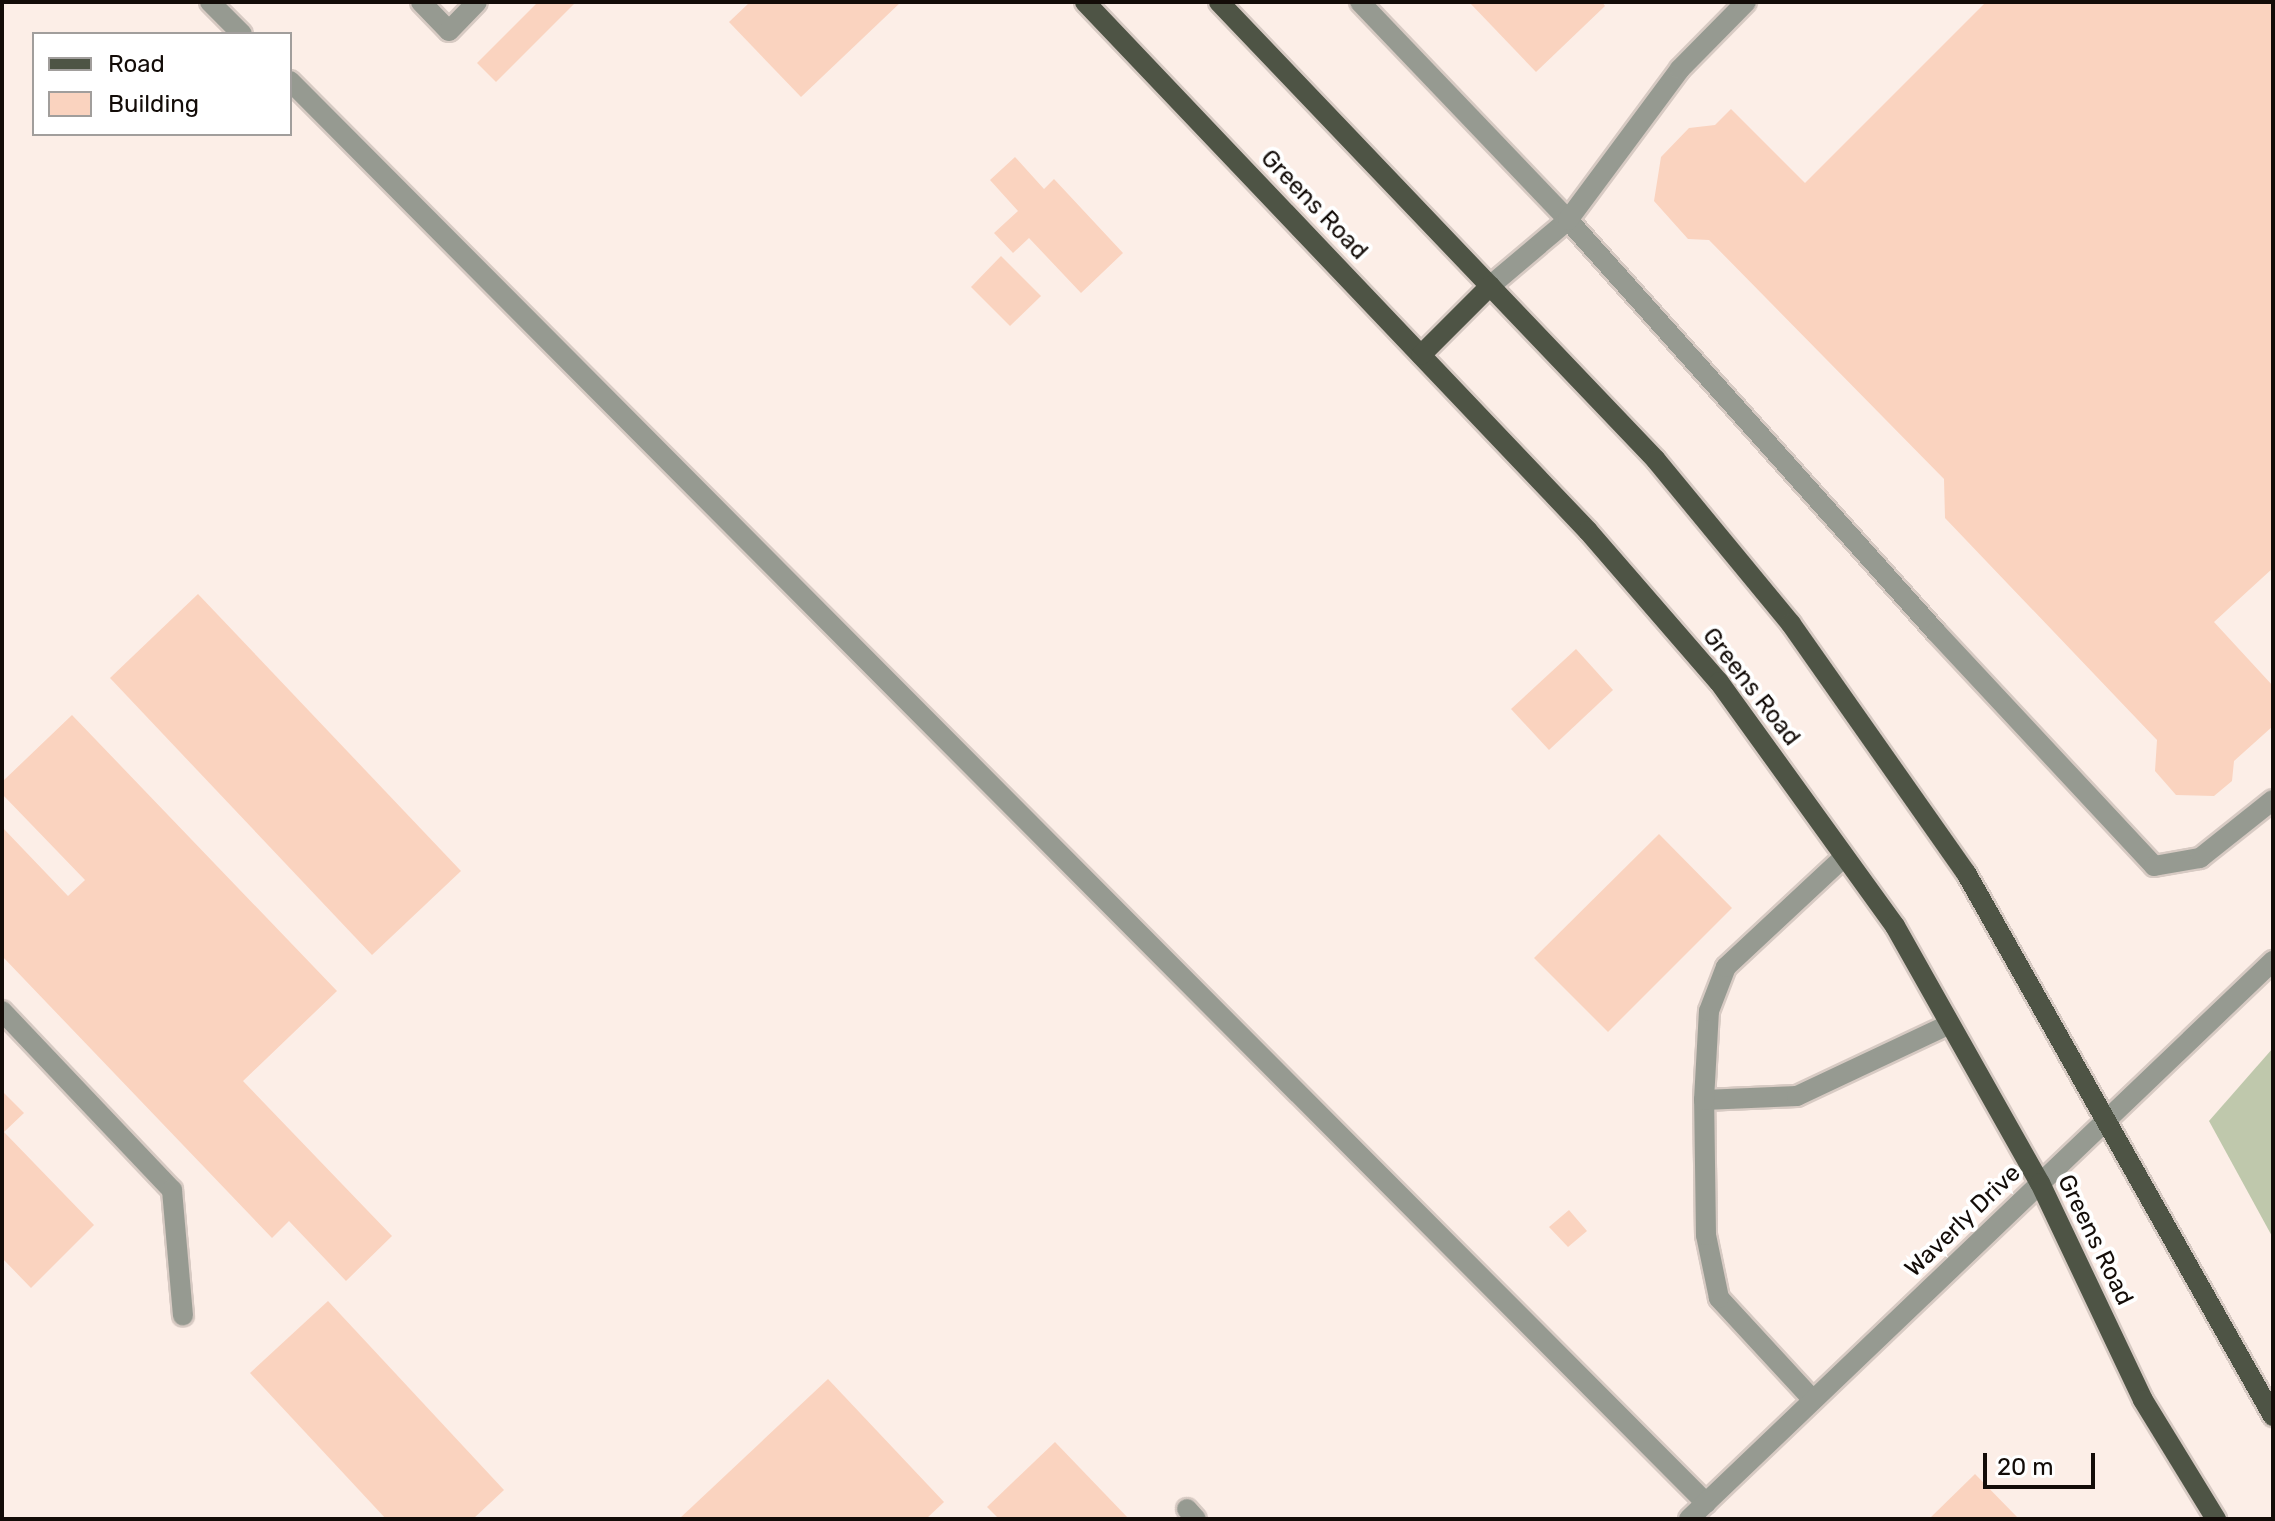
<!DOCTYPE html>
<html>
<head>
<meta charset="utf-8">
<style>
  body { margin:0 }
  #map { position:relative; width:2275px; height:1521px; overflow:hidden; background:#fceee7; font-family:Rubik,sans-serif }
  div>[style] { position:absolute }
  .green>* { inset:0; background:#bfc8ac }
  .building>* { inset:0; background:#fad3bf }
  .roads { filter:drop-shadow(2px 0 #d7cac3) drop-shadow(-2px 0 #d7cac3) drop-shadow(0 2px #d7cac3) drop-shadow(0 -2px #d7cac3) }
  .minor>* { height:20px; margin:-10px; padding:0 10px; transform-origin:10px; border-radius:10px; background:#969a91 }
  .major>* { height:20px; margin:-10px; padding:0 10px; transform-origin:10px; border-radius:10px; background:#4e5445 }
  span { translate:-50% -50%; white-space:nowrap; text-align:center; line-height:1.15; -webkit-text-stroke:8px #fff; paint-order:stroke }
  .street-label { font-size:24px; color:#130c08 }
  .frame { position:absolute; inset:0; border:4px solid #130c08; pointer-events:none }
  .legend { position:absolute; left:32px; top:32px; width:260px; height:104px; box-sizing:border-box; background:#fff; border:2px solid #a19e9c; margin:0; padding:10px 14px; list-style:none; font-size:24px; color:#130c08 }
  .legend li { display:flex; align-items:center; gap:16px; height:40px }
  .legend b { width:40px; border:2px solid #a19e9c }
  .scale { position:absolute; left:1983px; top:1453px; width:112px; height:36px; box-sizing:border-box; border:4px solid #130c08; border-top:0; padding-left:10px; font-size:24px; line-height:28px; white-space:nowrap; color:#130c08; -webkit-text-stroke:6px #fff; paint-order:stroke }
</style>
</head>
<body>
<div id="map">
  <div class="green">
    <i style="clip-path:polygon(2273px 1048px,2273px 1238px,2209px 1121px)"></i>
  </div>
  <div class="building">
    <i style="clip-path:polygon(538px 2px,576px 2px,496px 82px,477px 63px)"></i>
    <i style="clip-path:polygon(750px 2px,901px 2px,801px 97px,729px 22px)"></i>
    <i style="clip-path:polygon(1469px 2px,1602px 2px,1605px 6px,1536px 72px)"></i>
    <i style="clip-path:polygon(1986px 2px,2273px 2px,2273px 568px,2214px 622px,2273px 686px,2273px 726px,2234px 761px,2232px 781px,2214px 796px,2176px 795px,2155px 771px,2157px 740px,1945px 518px,1944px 479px,1709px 240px,1688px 239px,1654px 201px,1661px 157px,1689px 128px,1715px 125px,1731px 109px,1805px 183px)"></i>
    <i style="clip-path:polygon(1015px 157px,1044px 189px,1054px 179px,1123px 253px,1081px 293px,1029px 238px,1013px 253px,994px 233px,1018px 211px,990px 180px)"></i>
    <i style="clip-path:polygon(1001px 256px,1041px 296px,1010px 326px,971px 287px)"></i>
    <i style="clip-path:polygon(198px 594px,461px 871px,372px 955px,110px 678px)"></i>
    <i style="clip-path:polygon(1576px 649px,1613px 690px,1549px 750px,1511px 709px)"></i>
    <i style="clip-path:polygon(72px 715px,337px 991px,243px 1081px,392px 1236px,346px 1281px,289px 1221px,272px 1238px,2px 956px,2px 827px,68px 896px,85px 880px,2px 794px,2px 782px)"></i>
    <i style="clip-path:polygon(1659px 834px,1732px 908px,1608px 1032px,1534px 958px)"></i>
    <i style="clip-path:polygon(2px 1091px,24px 1113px,4px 1132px,94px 1225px,31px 1288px,2px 1258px)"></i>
    <i style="clip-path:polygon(1569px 1210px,1587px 1231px,1568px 1247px,1549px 1227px)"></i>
    <i style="clip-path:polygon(328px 1301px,504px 1490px,473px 1519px,386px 1519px,250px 1373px)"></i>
    <i style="clip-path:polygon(828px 1379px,944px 1502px,926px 1519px,679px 1519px)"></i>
    <i style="clip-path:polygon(1055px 1442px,1129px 1519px,999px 1519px,987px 1507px)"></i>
    <i style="clip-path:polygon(1975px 1474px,2019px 1519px,1929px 1519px)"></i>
  </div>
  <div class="roads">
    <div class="minor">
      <i style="left:210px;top:2px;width:45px;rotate:45deg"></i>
      <i style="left:421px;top:2px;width:40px;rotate:46deg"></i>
      <i style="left:449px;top:31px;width:40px;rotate:-46deg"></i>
      <i style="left:1360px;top:2px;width:301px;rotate:46.3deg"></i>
      <i style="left:1568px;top:220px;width:552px;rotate:48.23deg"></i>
      <i style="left:1936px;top:632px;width:320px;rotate:47deg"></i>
      <i style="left:2154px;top:866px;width:47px;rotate:-9.9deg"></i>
      <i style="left:2200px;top:858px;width:93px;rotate:-38.5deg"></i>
      <i style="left:290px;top:81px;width:2007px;rotate:45.12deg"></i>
      <i style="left:1490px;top:286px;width:102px;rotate:-40.2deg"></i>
      <i style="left:1568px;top:220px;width:188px;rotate:-53.4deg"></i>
      <i style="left:1680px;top:69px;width:94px;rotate:-45.4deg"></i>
      <i style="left:2px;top:1011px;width:247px;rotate:46.5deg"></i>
      <i style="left:172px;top:1190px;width:126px;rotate:85deg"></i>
      <i style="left:1704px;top:1100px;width:93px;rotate:-2.5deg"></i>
      <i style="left:1797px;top:1096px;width:169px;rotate:-25.2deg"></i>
      <i style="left:1813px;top:1400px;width:139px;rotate:-132.7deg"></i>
      <i style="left:1719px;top:1298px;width:64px;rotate:-101.7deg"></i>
      <i style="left:1706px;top:1235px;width:135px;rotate:-90.8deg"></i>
      <i style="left:1704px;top:1100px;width:89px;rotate:-86.8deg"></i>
      <i style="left:1709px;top:1011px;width:47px;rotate:-68.9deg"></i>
      <i style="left:1726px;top:967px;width:161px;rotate:-43deg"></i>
      <i style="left:1187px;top:1509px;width:13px;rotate:48deg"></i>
      <i style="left:1689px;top:1519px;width:808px;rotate:-43.7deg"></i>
    </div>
    <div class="major">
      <i style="left:1085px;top:2px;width:730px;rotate:46.44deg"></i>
      <i style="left:1588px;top:531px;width:200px;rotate:49.1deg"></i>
      <i style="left:1719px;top:682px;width:301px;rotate:54.2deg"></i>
      <i style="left:1895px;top:926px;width:295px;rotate:60.6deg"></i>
      <i style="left:2040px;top:1183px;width:240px;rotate:64.6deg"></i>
      <i style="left:2143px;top:1400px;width:140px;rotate:58.5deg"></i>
      <i style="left:1219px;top:2px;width:633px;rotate:46.34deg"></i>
      <i style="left:1656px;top:460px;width:212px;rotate:50.5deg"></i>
      <i style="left:1791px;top:624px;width:304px;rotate:54.9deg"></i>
      <i style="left:1966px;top:873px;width:624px;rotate:60.52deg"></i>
      <i style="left:1421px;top:355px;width:98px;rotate:-45deg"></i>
    </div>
  </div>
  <div class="street-label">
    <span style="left:1314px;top:205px;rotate:46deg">Greens Road</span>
    <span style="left:1751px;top:687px;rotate:52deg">Greens Road</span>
    <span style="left:1963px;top:1221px;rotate:-44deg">Waverly Drive</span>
    <span style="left:2095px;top:1240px;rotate:64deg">Greens Road</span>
  </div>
  <div class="frame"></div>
  <ul class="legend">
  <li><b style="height:10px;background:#4e5445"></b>Road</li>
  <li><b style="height:22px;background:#fad3bf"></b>Building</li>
  </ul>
  <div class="scale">20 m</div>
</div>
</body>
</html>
